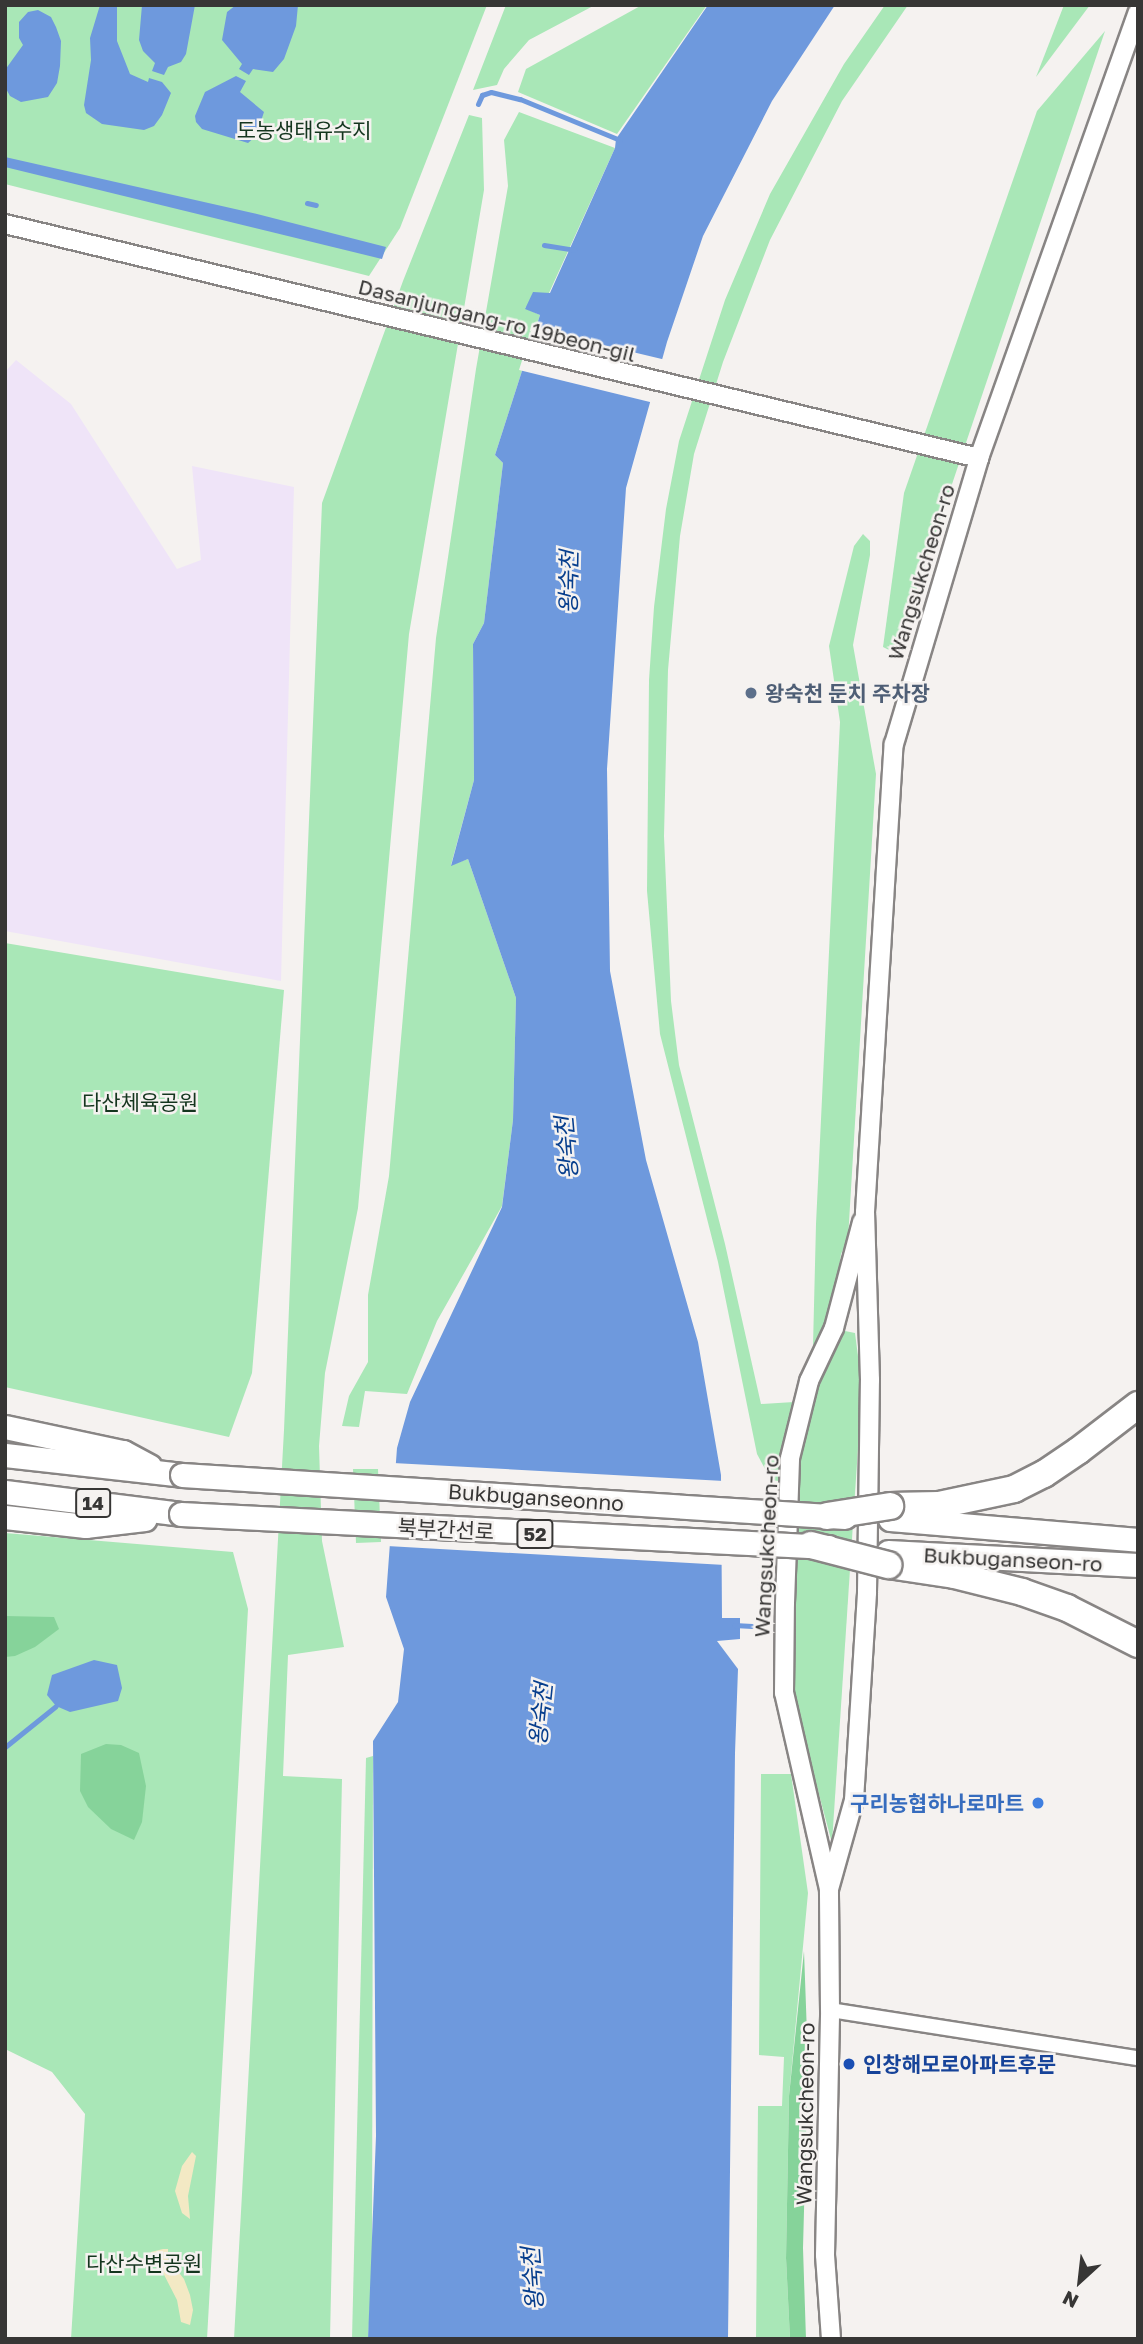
<!DOCTYPE html>
<html>
<head>
<meta charset="utf-8">
<style>
  body { margin:0 }
  #map { position:relative; width:1143px; height:2344px; overflow:hidden; background:#f5f2f0; font-family:"Golos Text","Noto Sans KR",sans-serif }
  div>[style] { position:absolute }
  .industrial>* { inset:0; background:#efe4f8 }
  .green>* { inset:0; background:#a9e7b7 }
  .forest>* { inset:0; background:#86d39a }
  .sand>* { inset:0; background:#f3e9c4 }
  .water>* { inset:0; background:#6e99dd }
  .pier>* { inset:0; background:#f5f2f0 }
  .stream>* { height:5px; margin:-2.5px; padding:0 2.5px; transform-origin:2.5px; border-radius:2.5px; background:#6e99dd }
  .roads { filter:drop-shadow(2px 0 #888584) drop-shadow(-2px 0 #888584) drop-shadow(0 2px #888584) drop-shadow(0 -2px #888584) }
  .minor>* { height:14px; margin:-7px; padding:0 7px; transform-origin:7px; border-radius:7px; background:#fff }
  .tertiary>* { height:18px; margin:-9px; padding:0 9px; transform-origin:9px; border-radius:9px; background:#fff }
  .trunk>* { height:23px; margin:-11.5px; padding:0 11.5px; transform-origin:11.5px; border-radius:11.5px; background:#fff }
  .motorway>* { height:26px; margin:-13px; padding:0 13px; transform-origin:13px; border-radius:13px; background:#fff }
  .bridges { filter:drop-shadow(2px 0 #888584) drop-shadow(-2px 0 #888584) drop-shadow(0 2px #888584) drop-shadow(0 -2px #888584) }
  .trunk-bridge>* { height:23px; margin:-11.5px; padding:0 11.5px; transform-origin:11.5px; border-radius:11.5px; background:#fff }
  .motorway-bridge>* { height:26px; margin:-13px; padding:0 13px; transform-origin:13px; border-radius:13px; background:#fff }
  .dots>* { width:19px; height:19px; translate:-50% -50%; box-sizing:border-box; border:4px solid #f5f2f0; border-radius:50% }
  span { translate:-50% -50%; white-space:nowrap; text-align:center; line-height:1.15; -webkit-text-stroke:5px #f5f2f0; paint-order:stroke }
  .shield-label span { padding:2px 5px; background:#f5f2f0; border:2px solid; border-radius:5px; -webkit-text-stroke-width:0 }
  .shield-label { font-size:19px; color:#373635; font-weight:700 }
  .park-label { font-size:21px; color:#14351e }
  .street-label { font-size:21px; color:#373635 }
  .service-label { font-size:21px; color:#4e5e75; font-weight:700 }
  .left { translate:0 -50%; text-align:left }
  .shop-label { font-size:21px; color:#366cbe; font-weight:700 }
  .right { translate:-100% -50%; text-align:right }
  .transit-label { font-size:21px; color:#164399; font-weight:700 }
  .water-label { font-size:23px; color:#073e8d; font-style:italic }
  .frame { position:absolute; inset:0; border:7px solid #373635; pointer-events:none }
  .north { position:absolute; left:1045px; top:2246px; width:70px; height:70px; -webkit-text-stroke:5px #f5f2f0; paint-order:stroke; rotate:207deg; font-size:19px; font-weight:700; line-height:28px; text-align:center; color:#373635 }
  .north::after { content:''; display:block; margin:auto; width:24px; height:32px; background:#373635; clip-path:polygon(50% 0,100% 100%,50% 72%,0 100%) }
</style>
</head>
<body>
<div id="map">
  <div class="industrial">
    <i style="clip-path:polygon(16px 360px,71px 404px,177px 569px,201px 560px,192px 466px,294px 487px,281px 981px,5px 931px,5px 372px)"></i>
  </div>
  <div class="green">
    <i style="clip-path:polygon(5px 5px,487px 5px,400px 228px,369px 276px,5px 184px)"></i>
    <i style="clip-path:polygon(506px 5px,595px 5px,529px 40px,504px 69px,497px 85px,473px 90px)"></i>
    <i style="clip-path:polygon(642px 5px,707px 5px,617px 134px,518px 92px,526px 69px)"></i>
    <i style="clip-path:polygon(885px 5px,908px 5px,842px 101px,770px 240px,723px 362px,694px 454px,680px 536px,668px 670px,664px 836px,671px 1001px,679px 1065px,725px 1244px,761px 1404px,794px 1402px,784px 1457px,786px 1482px,771px 1480px,757px 1454px,718px 1262px,660px 1034px,647px 891px,649px 680px,654px 607px,666px 509px,679px 441px,725px 300px,770px 194px,844px 64px)"></i>
    <i style="clip-path:polygon(1064px 5px,1090px 5px,1036px 77px)"></i>
    <i style="clip-path:polygon(1105px 31px,895px 653px,883px 647px,904px 493px,1037px 111px)"></i>
    <i style="clip-path:polygon(519px 112px,615px 148px,549px 293px,525px 308px,540px 315px,495px 455px,503px 463px,484px 623px,473px 644px,474px 780px,451px 865px,468px 859px,516px 998px,513px 1120px,502px 1206px,437px 1321px,407px 1394px,365px 1391px,359px 1427px,342px 1426px,349px 1396px,368px 1362px,368px 1295px,389px 1176px,436px 638px,476px 369px,508px 186px,504px 140px)"></i>
    <i style="clip-path:polygon(469px 115px,482px 118px,484px 190px,409px 634px,358px 1208px,325px 1373px,319px 1446px,322px 1541px,344px 1647px,288px 1655px,283px 1776px,342px 1779px,330px 2339px,234px 2339px,284px 1430px,322px 503px,403px 281px)"></i>
    <i style="clip-path:polygon(863px 534px,870px 541px,870px 555px,853px 645px,876px 774px,848px 1239px,841px 1254px,837px 1285px,821px 1335px,813px 1346px,816px 1224px,840px 722px,829px 646px,854px 546px)"></i>
    <i style="clip-path:polygon(5px 943px,284px 990px,252px 1373px,229px 1437px,5px 1387px)"></i>
    <i style="clip-path:polygon(845px 1331px,855px 1333px,862px 1387px,832px 1843px,791px 1690px,801px 1439px,819px 1375px)"></i>
    <i style="clip-path:polygon(353px 1469px,378px 1469px,381px 1542px,356px 1543px)"></i>
    <i style="clip-path:polygon(5px 1533px,233px 1552px,248px 1609px,207px 2339px,71px 2339px,85px 2114px,52px 2072px,5px 2049px)"></i>
    <i style="clip-path:polygon(373px 1756px,372px 2275px,368px 2339px,352px 2339px,366px 1758px)"></i>
    <i style="clip-path:polygon(761px 1774px,791px 1774px,808px 1893px,789px 2096px,786px 2258px,790px 2339px,756px 2339px,758px 2106px,782px 2106px,784px 2057px,759px 2055px)"></i>
  </div>
  <div class="forest">
    <i style="clip-path:polygon(5px 1616px,54px 1617px,59px 1629px,35px 1647px,15px 1656px,5px 1657px)"></i>
    <i style="clip-path:polygon(106px 1744px,121px 1745px,139px 1753px,146px 1786px,142px 1822px,134px 1840px,111px 1829px,88px 1807px,80px 1791px,81px 1754px)"></i>
    <i style="clip-path:polygon(804px 1951px,808px 2062px,803px 2248px,806px 2339px,790px 2339px,786px 2258px,789px 2096px)"></i>
  </div>
  <div class="sand">
    <i style="clip-path:polygon(192px 2152px,196px 2156px,188px 2196px,190px 2219px,182px 2213px,175px 2191px,182px 2166px)"></i>
    <i style="clip-path:polygon(163px 2249px,168px 2249px,168px 2259px,184px 2279px,190px 2295px,193px 2310px,190px 2325px,181px 2322px,177px 2300px,158px 2263px,149px 2258px,151px 2252px)"></i>
  </div>
  <div class="water">
    <i style="clip-path:polygon(100px 5px,117px 5px,117px 41px,130px 74px,148px 82px,149px 78px,162px 82px,171px 93px,162px 115px,154px 126px,144px 130px,102px 124px,86px 113px,84px 105px,91px 60px,90px 38px)"></i>
    <i style="clip-path:polygon(142px 5px,195px 5px,186px 54px,181px 62px,168px 67px,164px 75px,152px 71px,155px 63px,143px 51px,139px 40px)"></i>
    <i style="clip-path:polygon(236px 5px,298px 5px,296px 26px,284px 59px,273px 72px,253px 69px,249px 75px,239px 69px,242px 64px,222px 40px,227px 12px)"></i>
    <i style="clip-path:polygon(708px 5px,835px 5px,772px 101px,703px 236px,667px 342px,626px 488px,607px 769px,610px 971px,646px 1160px,698px 1342px,721px 1475px,722px 1618px,740px 1618px,740px 1639px,717px 1641px,738px 1669px,735px 1753px,728px 2339px,368px 2339px,376px 2136px,373px 1741px,398px 1702px,404px 1649px,386px 1597px,397px 1448px,410px 1402px,502px 1207px,513px 1120px,516px 998px,468px 859px,451px 866px,474px 780px,473px 644px,484px 623px,503px 463px,495px 455px,540px 315px,525px 309px,533px 292px,550px 293px,615px 148px,616px 139px)"></i>
    <i style="clip-path:polygon(38px 10px,51px 17px,56px 27px,61px 41px,60px 66px,57px 83px,48px 97px,21px 102px,10px 96px,5px 87px,5px 70px,23px 45px,19px 38px,19px 22px,28px 12px)"></i>
    <i style="clip-path:polygon(236px 76px,246px 81px,240px 92px,264px 112px,256px 136px,248px 143px,202px 129px,196px 122px,195px 116px,205px 92px)"></i>
    <i style="clip-path:polygon(5px 157px,257px 214px,386px 247px,382px 259px,5px 167px)"></i>
    <i style="clip-path:polygon(94px 1660px,117px 1665px,122px 1688px,118px 1701px,70px 1712px,56px 1706px,47px 1695px,52px 1675px)"></i>
  </div>
  <div class="pier">
    <i style="clip-path:polygon(532px 328px,666px 360px,654px 403px,519px 370px)"></i>
    <i style="clip-path:polygon(393px 1463px,724px 1481px,725px 1565px,387px 1546px)"></i>
  </div>
  <div class="stream">
    <i style="left:478px;top:104px;width:10px;rotate:-66deg"></i>
    <i style="left:482px;top:95px;width:9px;rotate:-18deg"></i>
    <i style="left:491px;top:92px;width:30px;rotate:14deg"></i>
    <i style="left:520px;top:99px;width:108px;rotate:22.3deg"></i>
    <i style="left:307px;top:203px;width:9px;rotate:13deg"></i>
    <i style="left:544px;top:245px;width:31px;rotate:9deg"></i>
    <i style="left:734px;top:1625px;width:18px;rotate:3deg"></i>
    <i style="left:5px;top:1747px;width:65px;rotate:-38.8deg"></i>
  </div>
  <div class="roads">
    <div class="minor">
      <i style="left:830px;top:2010px;width:312px;rotate:8.9deg"></i>
    </div>
    <div class="tertiary">
      <i style="left:5px;top:224px;width:1002px;rotate:13.51deg"></i>
      <i style="left:829px;top:1889px;width:92px;rotate:-74.3deg"></i>
      <i style="left:854px;top:1800px;width:208px;rotate:-86.4deg"></i>
      <i style="left:867px;top:1592px;width:212px;rotate:-89.2deg"></i>
      <i style="left:870px;top:1380px;width:168px;rotate:-91.7deg"></i>
      <i style="left:865px;top:1212px;width:469px;rotate:-86.5deg"></i>
      <i style="left:894px;top:744px;width:298px;rotate:-73.4deg"></i>
      <i style="left:979px;top:458px;width:473px;rotate:-70.4deg"></i>
      <i style="left:831px;top:2339px;width:84px;rotate:-94.1deg"></i>
      <i style="left:825px;top:2255px;width:245px;rotate:-88.8deg"></i>
      <i style="left:830px;top:2010px;width:121px;rotate:-90.5deg"></i>
      <i style="left:829px;top:1889px;width:201px;rotate:-102.9deg"></i>
      <i style="left:784px;top:1693px;width:90px;rotate:-89.4deg"></i>
      <i style="left:785px;top:1603px;width:145px;rotate:-88deg"></i>
      <i style="left:790px;top:1458px;width:79px;rotate:-76.1deg"></i>
      <i style="left:809px;top:1381px;width:59px;rotate:-64.7deg"></i>
      <i style="left:834px;top:1328px;width:110px;rotate:-75.2deg"></i>
    </div>
    <div class="trunk">
      <i style="left:5px;top:1427px;width:121px;rotate:12deg"></i>
      <i style="left:123px;top:1452px;width:30px;rotate:28deg"></i>
      <i style="left:5px;top:1455px;width:178px;rotate:6.4deg"></i>
      <i style="left:5px;top:1492px;width:177px;rotate:7.1deg"></i>
      <i style="left:5px;top:1517px;width:81px;rotate:6.4deg"></i>
      <i style="left:85px;top:1526px;width:60px;rotate:-6.7deg"></i>
      <i style="left:890px;top:1519px;width:249px;rotate:4.8deg"></i>
      <i style="left:888px;top:1552px;width:250px;rotate:3deg"></i>
    </div>
    <div class="motorway">
      <i style="left:890px;top:1506px;width:49px;rotate:-1.2deg"></i>
      <i style="left:939px;top:1505px;width:77px;rotate:-12deg"></i>
      <i style="left:1014px;top:1489px;width:34px;rotate:-27deg"></i>
      <i style="left:1044px;top:1474px;width:41px;rotate:-34.1deg"></i>
      <i style="left:1078px;top:1451px;width:76px;rotate:-37.5deg"></i>
      <i style="left:888px;top:1565px;width:67px;rotate:8.6deg"></i>
      <i style="left:954px;top:1575px;width:70px;rotate:14deg"></i>
      <i style="left:1022px;top:1592px;width:48px;rotate:19.6deg"></i>
      <i style="left:1067px;top:1608px;width:80px;rotate:26.9deg"></i>
    </div>
  </div>
  <div class="bridges">
    <div class="trunk-bridge">
      <i style="left:182px;top:1475px;width:664px;rotate:3.62deg"></i>
      <i style="left:181px;top:1514px;width:648px;rotate:2.92deg"></i>
    </div>
    <div class="motorway-bridge">
      <i style="left:827px;top:1516px;width:64px;rotate:-9deg"></i>
      <i style="left:811px;top:1545px;width:80px;rotate:14.6deg"></i>
    </div>
  </div>
  <div class="dots">
    <i style="left:751px;top:693px;background:#5c6f8a"></i>
    <i style="left:1038px;top:1803px;background:#3f7fe0"></i>
    <i style="left:849px;top:2064px;background:#1a4fb4"></i>
  </div>
  <div class="shield-label">
    <span style="left:93px;top:1503px">14</span>
    <span style="left:535px;top:1534px">52</span>
  </div>
  <div class="park-label">
    <span style="left:304px;top:130px">도농생태유수지</span>
    <span style="left:140px;top:1102px">다산체육공원</span>
    <span style="left:144px;top:2263px">다산수변공원</span>
  </div>
  <div class="street-label">
    <span style="left:497px;top:320px;rotate:14deg">Dasanjungang-ro 19beon-gil</span>
    <span style="left:921px;top:572px;rotate:-73deg">Wangsukcheon-ro</span>
    <span style="left:536px;top:1497px;rotate:4deg">Bukbuganseonno</span>
    <span style="left:446px;top:1529px;rotate:3deg">북부간선로</span>
    <span style="left:766px;top:1546px;rotate:-87deg">Wangsukcheon-ro</span>
    <span style="left:1013px;top:1559px;rotate:3deg">Bukbuganseon-ro</span>
    <span style="left:805px;top:2114px;rotate:-89deg">Wangsukcheon-ro</span>
  </div>
  <div class="service-label">
    <span class="left" style="left:765px;top:693px">왕숙천 둔치 주차장</span>
  </div>
  <div class="shop-label">
    <span class="right" style="left:1024px;top:1803px">구리농협하나로마트</span>
  </div>
  <div class="transit-label">
    <span class="left" style="left:863px;top:2064px">인창해모로아파트후문</span>
  </div>
  <div class="water-label">
    <span style="left:568px;top:582px;rotate:-89deg">왕숙천</span>
    <span style="left:566px;top:1148px;rotate:-95deg">왕숙천</span>
    <span style="left:540px;top:1714px;rotate:-84deg">왕숙천</span>
    <span style="left:532px;top:2279px;rotate:-94deg">왕숙천</span>
  </div>
  <div class="frame"></div>
  <div class="north">N</div>
</div>
</body>
</html>
